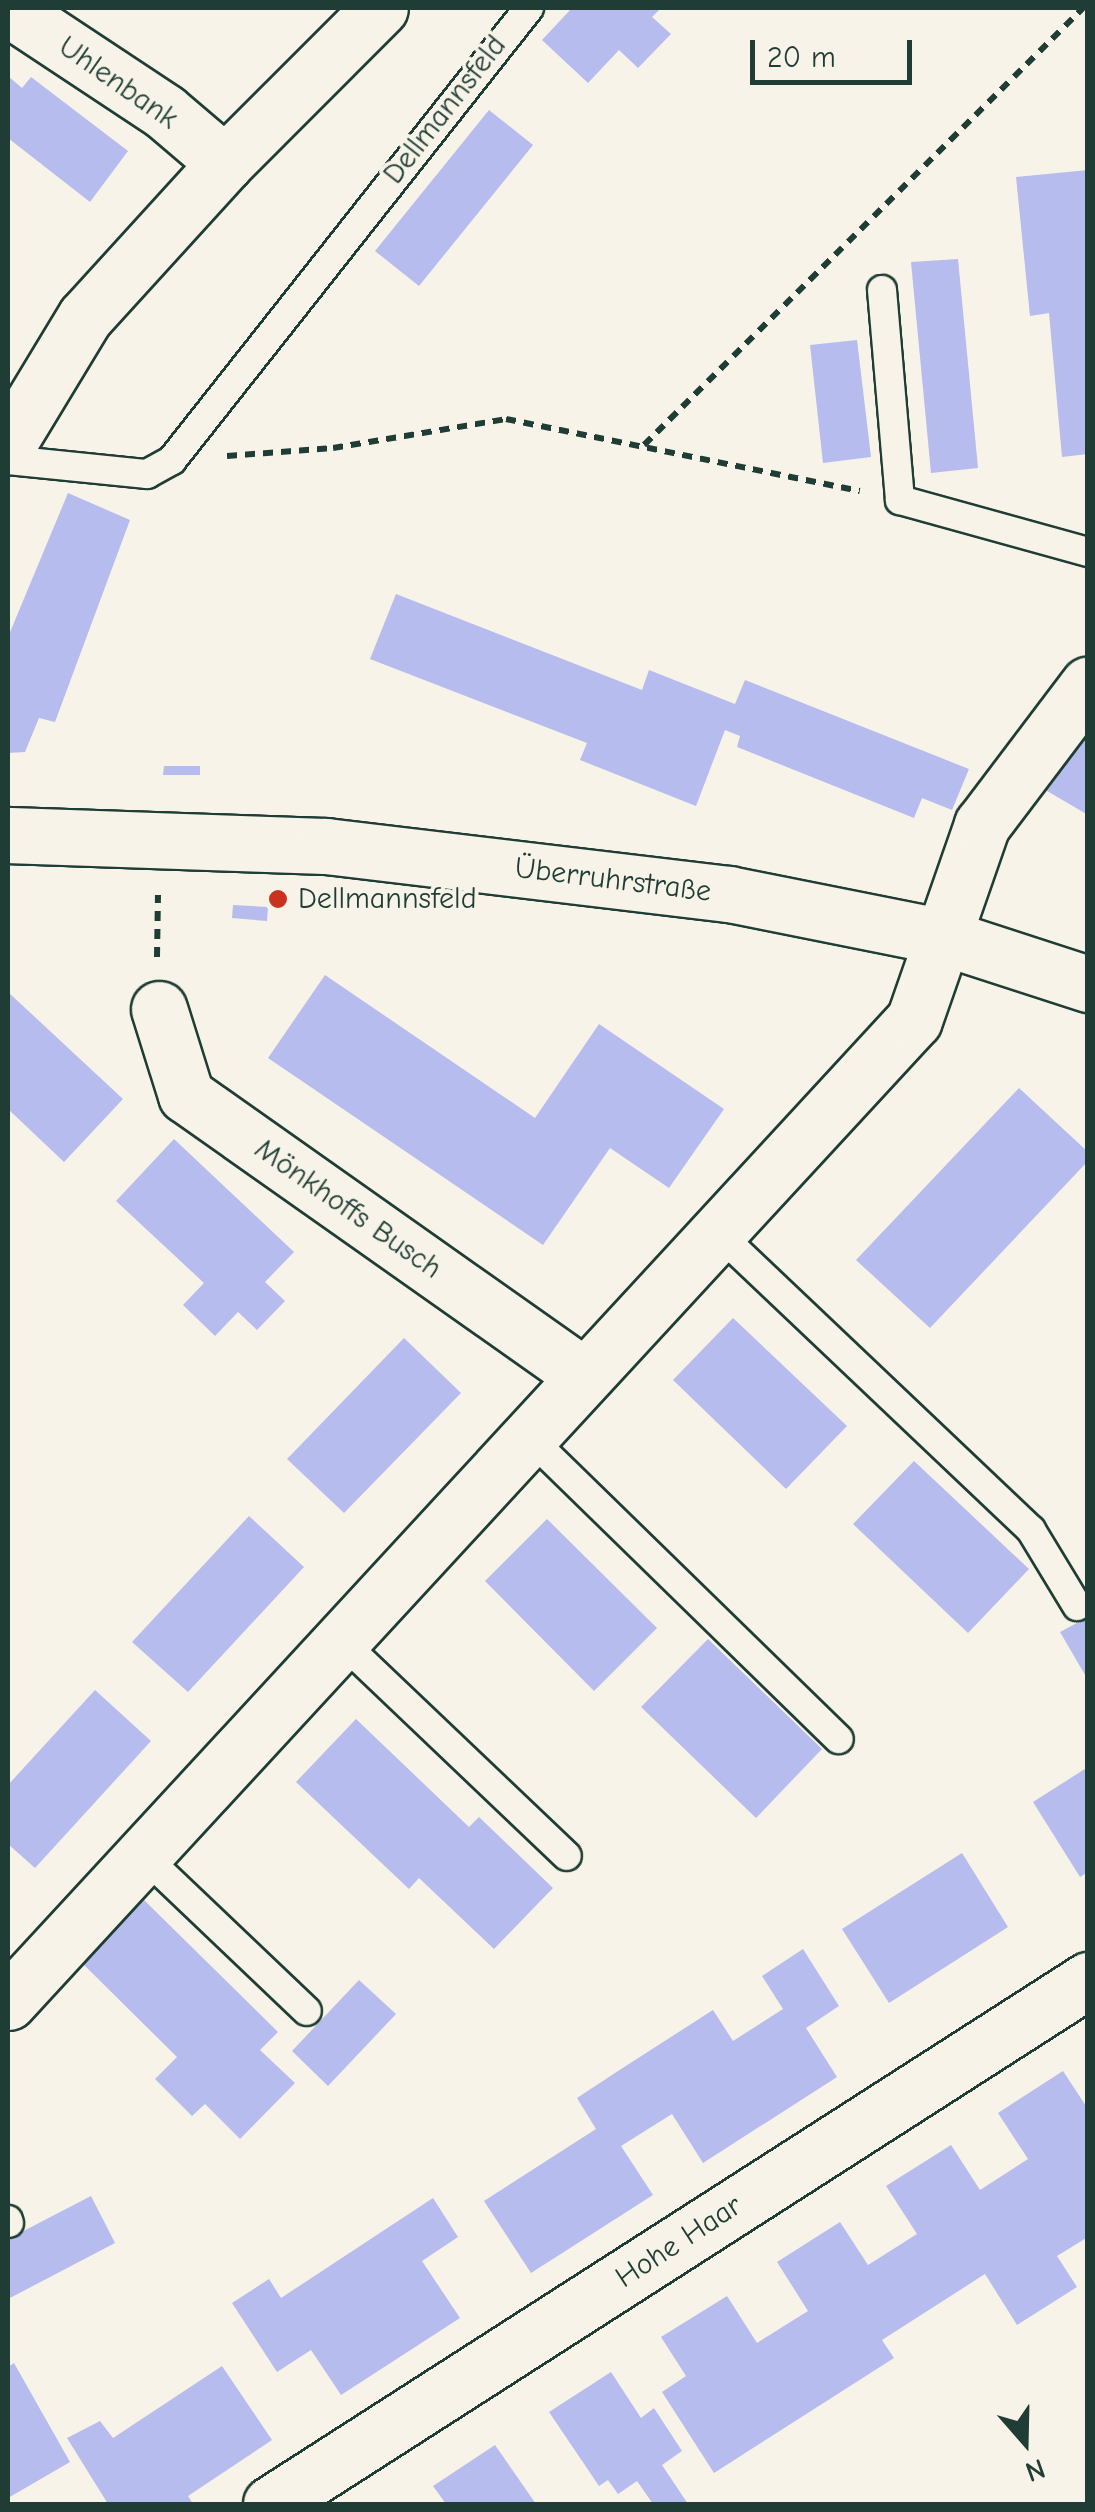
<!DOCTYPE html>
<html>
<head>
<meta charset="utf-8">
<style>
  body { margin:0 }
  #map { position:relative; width:1095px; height:2512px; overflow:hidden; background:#f7f3e8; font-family:"Comic Neue",sans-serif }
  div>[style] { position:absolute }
  .building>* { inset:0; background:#b6bcee }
  .path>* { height:6px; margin-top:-3px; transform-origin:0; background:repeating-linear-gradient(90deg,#1f3d34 0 10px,transparent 0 18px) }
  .roads { filter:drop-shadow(2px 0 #1f3d34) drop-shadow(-2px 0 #1f3d34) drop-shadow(0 2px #1f3d34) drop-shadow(0 -2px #1f3d34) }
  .service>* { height:28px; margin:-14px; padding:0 14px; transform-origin:14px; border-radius:14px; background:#f7f3e8 }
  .minor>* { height:55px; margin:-27.5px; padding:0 27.5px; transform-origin:27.5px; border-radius:27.5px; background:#f7f3e8 }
  .secondary>* { height:55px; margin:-27.5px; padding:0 27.5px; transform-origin:27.5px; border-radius:27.5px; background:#f7f3e8 }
  .dots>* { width:28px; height:28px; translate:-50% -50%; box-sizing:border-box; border:5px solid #f7f3e8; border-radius:50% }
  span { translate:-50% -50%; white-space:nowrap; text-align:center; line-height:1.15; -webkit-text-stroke:8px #f7f3e8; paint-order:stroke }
  .street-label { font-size:30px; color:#1f3d34 }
  .poi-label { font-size:30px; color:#1f3d34 }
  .left { translate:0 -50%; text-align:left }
  .frame { position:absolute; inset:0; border:10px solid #1f3d34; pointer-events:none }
  .north { position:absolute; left:975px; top:2392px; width:100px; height:100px; -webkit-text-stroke:8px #f7f3e8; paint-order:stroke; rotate:160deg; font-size:28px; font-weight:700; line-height:40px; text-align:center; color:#1f3d34 }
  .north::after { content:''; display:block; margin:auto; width:35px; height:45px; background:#1f3d34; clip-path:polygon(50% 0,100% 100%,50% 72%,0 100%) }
  .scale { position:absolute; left:750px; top:40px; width:162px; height:45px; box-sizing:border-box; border:5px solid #1f3d34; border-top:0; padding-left:12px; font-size:30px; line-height:35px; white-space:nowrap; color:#1f3d34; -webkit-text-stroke:8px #f7f3e8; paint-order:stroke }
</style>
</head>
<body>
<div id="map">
  <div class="building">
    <i style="clip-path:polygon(572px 8px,661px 8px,652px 17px,671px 34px,638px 68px,619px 50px,588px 83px,542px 40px)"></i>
    <i style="clip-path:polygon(8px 76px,22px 88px,31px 77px,128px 151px,90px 202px,8px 138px)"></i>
    <i style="clip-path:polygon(489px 110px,533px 145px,419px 286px,375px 251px)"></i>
    <i style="clip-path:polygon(1088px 170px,1088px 454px,1062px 457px,1049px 313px,1030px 316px,1016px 177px)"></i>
    <i style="clip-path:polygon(958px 259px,978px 468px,931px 473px,911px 262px)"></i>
    <i style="clip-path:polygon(857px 340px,871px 457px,823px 463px,810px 345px)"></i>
    <i style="clip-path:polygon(68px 493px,130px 520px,55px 722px,39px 718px,25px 752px,8px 753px,8px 637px)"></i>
    <i style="clip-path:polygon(396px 594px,642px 690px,649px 670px,735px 704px,745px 680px,969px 769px,952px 810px,922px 798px,914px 818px,737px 747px,740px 736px,725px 730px,696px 806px,580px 760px,587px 743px,370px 659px)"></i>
    <i style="clip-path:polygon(1077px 728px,1088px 735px,1088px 815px,1042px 788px)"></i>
    <i style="clip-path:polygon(164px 766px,200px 766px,200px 775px,163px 775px)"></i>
    <i style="clip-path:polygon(233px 905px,268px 907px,267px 921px,232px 918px)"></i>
    <i style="clip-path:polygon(325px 975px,535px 1118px,599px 1024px,724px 1109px,669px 1188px,610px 1148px,543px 1245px,268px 1058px)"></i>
    <i style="clip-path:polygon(8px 992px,123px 1099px,64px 1162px,8px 1109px)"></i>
    <i style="clip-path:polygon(1019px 1088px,1088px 1152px,1088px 1161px,930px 1328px,856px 1260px)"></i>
    <i style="clip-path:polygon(174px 1139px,294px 1252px,265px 1282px,285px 1301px,257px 1330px,238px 1312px,215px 1336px,183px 1305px,204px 1283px,116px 1201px)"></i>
    <i style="clip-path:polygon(733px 1318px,847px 1426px,786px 1489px,673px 1380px)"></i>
    <i style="clip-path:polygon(404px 1338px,461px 1393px,344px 1513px,287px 1459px)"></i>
    <i style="clip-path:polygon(914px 1461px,1029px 1569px,968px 1633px,853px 1524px)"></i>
    <i style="clip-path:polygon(249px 1516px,304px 1567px,188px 1692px,132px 1642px)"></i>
    <i style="clip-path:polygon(547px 1519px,657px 1628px,594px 1691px,485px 1581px)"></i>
    <i style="clip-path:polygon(1088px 1617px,1088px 1680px,1060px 1632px)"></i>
    <i style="clip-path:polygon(708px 1639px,822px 1749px,756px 1818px,641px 1707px)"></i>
    <i style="clip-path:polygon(95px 1690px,151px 1741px,35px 1868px,8px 1844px,8px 1785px)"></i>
    <i style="clip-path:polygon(356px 1719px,469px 1827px,479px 1817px,553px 1888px,494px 1949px,419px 1878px,409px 1889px,296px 1782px)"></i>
    <i style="clip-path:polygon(1088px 1767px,1088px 1872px,1080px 1877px,1033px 1802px)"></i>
    <i style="clip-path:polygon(962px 1853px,1008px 1927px,889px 2003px,842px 1929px)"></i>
    <i style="clip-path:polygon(144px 1900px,278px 2032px,260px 2050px,295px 2083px,240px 2139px,205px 2104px,192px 2116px,155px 2079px,177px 2057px,81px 1962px)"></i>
    <i style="clip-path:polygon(803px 1949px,839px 2006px,806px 2028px,837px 2077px,703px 2163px,672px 2114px,621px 2146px,653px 2195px,531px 2273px,484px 2201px,596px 2129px,577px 2098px,618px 2071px,713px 2010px,733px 2041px,783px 2009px,762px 1976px)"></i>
    <i style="clip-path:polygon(359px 1980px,396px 2014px,328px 2086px,292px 2051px)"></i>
    <i style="clip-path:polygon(1063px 2071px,1088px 2109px,1088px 2237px,1057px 2256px,1077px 2287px,1017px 2325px,985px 2274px,882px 2340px,894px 2358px,714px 2473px,662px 2392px,686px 2376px,661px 2337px,727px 2296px,757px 2343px,808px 2311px,777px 2262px,840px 2222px,868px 2265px,917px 2234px,886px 2186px,951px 2145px,980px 2190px,1028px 2159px,998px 2113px)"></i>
    <i style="clip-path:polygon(91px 2196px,115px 2243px,8px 2299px,8px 2239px)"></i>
    <i style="clip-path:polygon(433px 2198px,458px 2237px,422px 2261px,460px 2318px,341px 2395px,311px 2350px,277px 2372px,232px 2303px,269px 2279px,281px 2298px)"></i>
    <i style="clip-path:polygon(14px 2363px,70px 2462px,8px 2498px,8px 2367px)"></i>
    <i style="clip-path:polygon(222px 2366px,272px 2440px,188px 2496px,193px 2504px,108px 2504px,67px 2438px,100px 2421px,113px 2438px)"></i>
    <i style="clip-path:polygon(611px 2372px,641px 2418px,654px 2408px,682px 2451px,662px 2465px,688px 2504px,653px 2504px,637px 2481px,618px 2494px,608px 2480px,599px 2486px,549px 2412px)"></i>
    <i style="clip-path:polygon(495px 2445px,536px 2504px,446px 2504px,433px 2486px)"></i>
  </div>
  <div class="path">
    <i style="left:644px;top:445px;width:619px;rotate:-44.87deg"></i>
    <i style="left:227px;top:456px;width:106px;rotate:-4.3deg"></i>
    <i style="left:333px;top:448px;width:175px;rotate:-9.5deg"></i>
    <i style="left:506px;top:419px;width:361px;rotate:11.5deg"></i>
    <i style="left:157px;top:957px;width:62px;rotate:-89.1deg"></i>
  </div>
  <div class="roads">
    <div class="service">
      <i style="left:882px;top:290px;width:211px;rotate:85.1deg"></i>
      <i style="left:900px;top:500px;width:195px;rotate:15.5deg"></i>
      <i style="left:8px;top:460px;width:140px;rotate:5.8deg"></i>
      <i style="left:147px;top:474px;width:29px;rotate:-29deg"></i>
      <i style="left:172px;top:460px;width:576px;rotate:-51.7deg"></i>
      <i style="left:717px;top:1232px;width:433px;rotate:43.5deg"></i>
      <i style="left:1031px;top:1530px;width:89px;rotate:58.8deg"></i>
      <i style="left:528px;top:1436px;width:434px;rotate:44.3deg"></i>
      <i style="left:340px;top:1640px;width:313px;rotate:43.6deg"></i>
      <i style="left:143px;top:1855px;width:226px;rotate:43.6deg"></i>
      <i style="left:8px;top:2220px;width:3px;rotate:72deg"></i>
    </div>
    <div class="minor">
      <i style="left:8px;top:8px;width:188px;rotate:33.5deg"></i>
      <i style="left:165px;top:112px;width:79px;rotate:40.4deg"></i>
      <i style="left:8px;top:444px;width:149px;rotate:-58.8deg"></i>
      <i style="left:85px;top:317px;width:208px;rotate:-47.7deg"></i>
      <i style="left:225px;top:163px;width:219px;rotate:-45deg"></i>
      <i style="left:159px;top:1009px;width:90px;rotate:72.6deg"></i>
      <i style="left:186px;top:1095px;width:487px;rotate:35.2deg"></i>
      <i style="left:8px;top:2002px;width:1336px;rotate:-47.31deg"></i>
      <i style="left:914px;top:1020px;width:207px;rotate:-70.8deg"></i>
      <i style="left:982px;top:825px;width:176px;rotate:-52.9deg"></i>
      <i style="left:271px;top:2504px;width:971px;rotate:-32.67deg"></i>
    </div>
    <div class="secondary">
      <i style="left:8px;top:835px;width:318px;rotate:2deg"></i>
      <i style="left:326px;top:846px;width:406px;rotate:6.8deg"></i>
      <i style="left:729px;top:894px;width:215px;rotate:11.3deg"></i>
      <i style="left:940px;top:936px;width:156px;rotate:18deg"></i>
    </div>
  </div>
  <div class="dots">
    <i style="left:278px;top:899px;background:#c8321e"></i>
  </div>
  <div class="street-label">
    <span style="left:118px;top:83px;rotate:35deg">Uhlenbank</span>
    <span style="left:445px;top:110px;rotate:-52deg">Dellmannsfeld</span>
    <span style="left:613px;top:880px;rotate:7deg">Überruhrstraße</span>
    <span style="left:348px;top:1209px;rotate:35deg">Mönkhoffs Busch</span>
    <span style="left:679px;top:2242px;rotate:-33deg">Hohe Haar</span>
  </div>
  <div class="poi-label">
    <span class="left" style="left:298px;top:899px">Dellmannsfeld</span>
  </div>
  <div class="frame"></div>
  <div class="north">N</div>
  <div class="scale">20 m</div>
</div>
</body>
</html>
